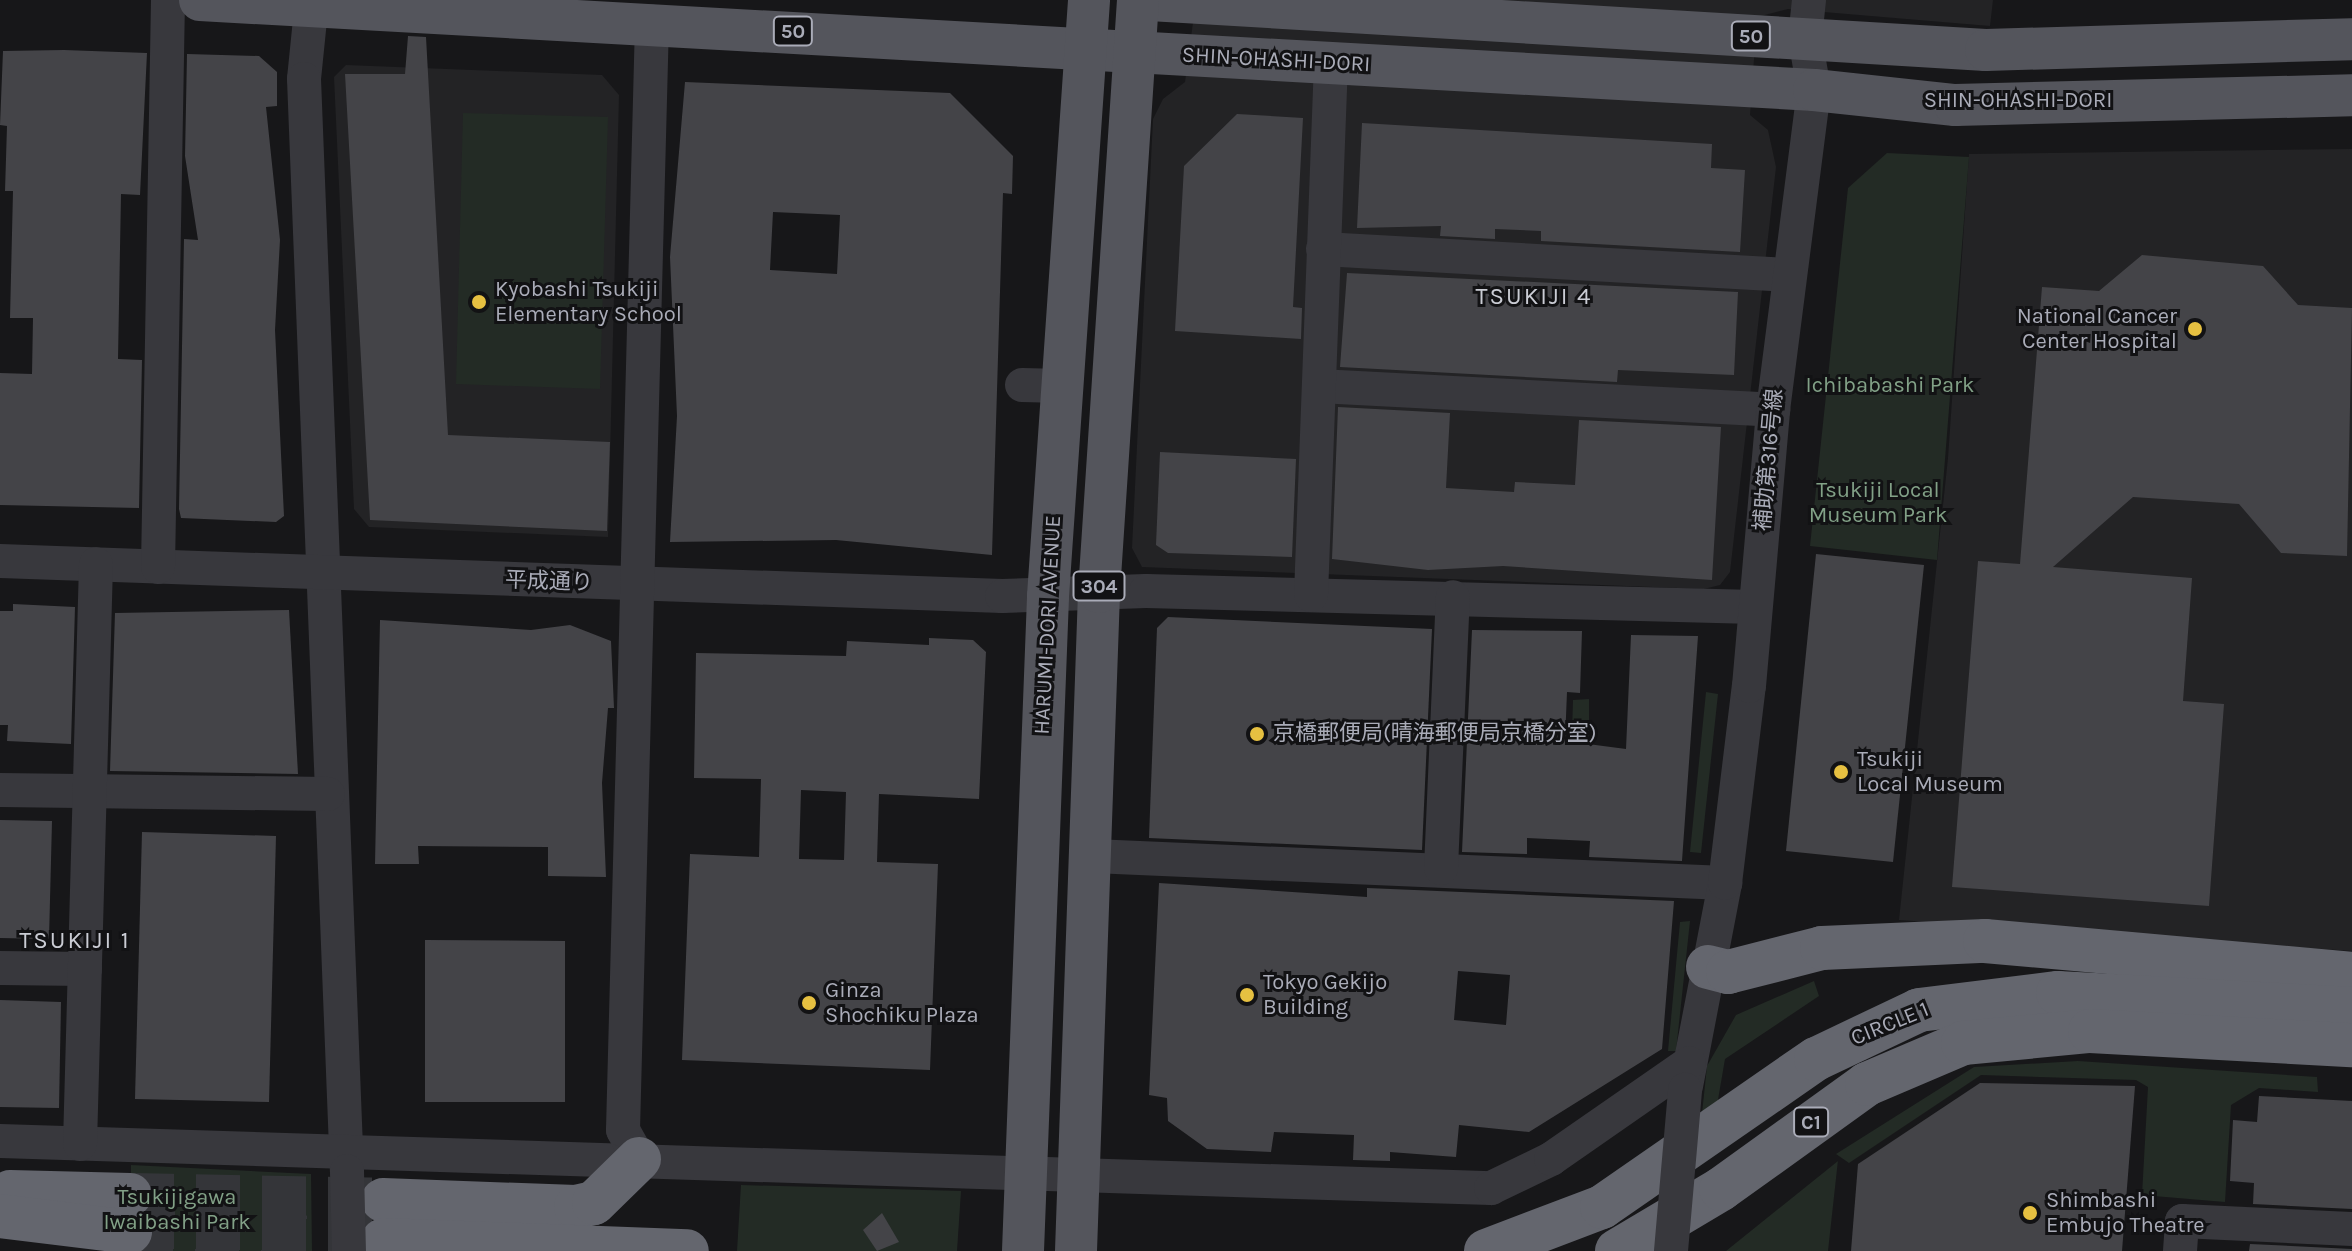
<!DOCTYPE html>
<html>
<head>
<meta charset="utf-8">
<style>
  body { margin:0 }
  #map { position:relative; width:2352px; height:1251px; overflow:hidden; background:#171719; font-family:Karla,"Noto Sans JP",sans-serif }
  div>[style] { position:absolute }
  .built>* { inset:0; background:#232325 }
  .green>* { inset:0; background:#232b25 }
  .building>* { inset:0; background:#444448 }
  .highway-tunnel>* { height:44px; margin-top:-22px; transform-origin:0; background:repeating-linear-gradient(90deg,#343539 0 44px,transparent 0 66px) }
  .minor>* { height:34px; margin:-17px; padding:0 17px; transform-origin:17px; border-radius:17px; background:#38383d }
  .major>* { height:42px; margin:-21px; padding:0 21px; transform-origin:21px; border-radius:21px; background:#54555c }
  .highway>* { height:44px; margin:-22px; padding:0 22px; transform-origin:22px; border-radius:22px; background:#64666e }
  .minor-bridge>* { height:34px; margin:-17px; padding:0 17px; transform-origin:17px; border-radius:17px; background:#38383d }
  .dots>* { width:22px; height:22px; translate:-50% -50%; box-sizing:border-box; border:4px solid #121214; border-radius:50% }
  span { translate:-50% -50%; white-space:nowrap; text-align:center; line-height:1.15; -webkit-text-stroke:6px #121214; paint-order:stroke }
  .shield-label span { padding:2px 6px; background:#121214; border:2px solid; border-radius:6px; -webkit-text-stroke-width:0 }
  .shield-label { font-size:20px; color:#aaacb8; font-weight:700 }
  .street-label { font-size:22px; color:#aaacb8 }
  .poi-label { font-size:22px; color:#aaacb8 }
  .left { translate:0 -50%; text-align:left }
  .right { translate:-100% -50%; text-align:right }
  .park-label { font-size:22px; color:#82a187 }
  .neighbourhood-label { font-size:24px; color:#caccd4; letter-spacing:2px }
</style>
</head>
<body>
<div id="map">
  <div class="built">
    <i style="clip-path:polygon(1196px 0,1993px 0,1990px 26px,1788px 9px,1757px 17px,1750px 115px,1768px 130px,1776px 167px,1730px 572px,1720px 585px,1704px 589px,1142px 567px,1132px 548px,1153px 119px,1163px 99px,1185px 82px)"></i>
    <i style="clip-path:polygon(346px 65px,602px 75px,619px 95px,608px 537px,369px 527px,354px 509px,334px 77px)"></i>
    <i style="clip-path:polygon(2352px 149px,2352px 951px,1899px 920px,1948px 458px,1969px 154px)"></i>
  </div>
  <div class="green">
    <i style="clip-path:polygon(463px 113px,608px 117px,600px 389px,456px 384px)"></i>
    <i style="clip-path:polygon(1887px 153px,1969px 157px,1937px 560px,1810px 546px,1848px 188px)"></i>
    <i style="clip-path:polygon(1706px 692px,1718px 694px,1701px 853px,1690px 852px)"></i>
    <i style="clip-path:polygon(1589px 699px,1589px 765px,1571px 764px,1573px 700px)"></i>
    <i style="clip-path:polygon(1690px 921px,1676px 1051px,1668px 1051px,1680px 922px)"></i>
    <i style="clip-path:polygon(1814px 981px,1819px 996px,1725px 1059px,1714px 1123px,1701px 1123px,1707px 1066px,1736px 1015px)"></i>
    <i style="clip-path:polygon(2078px 1061px,2317px 1077px,2318px 1092px,2259px 1088px,2231px 1105px,2225px 1202px,2142px 1195px,2148px 1087px,2136px 1080px,1981px 1075px,1849px 1163px,1836px 1154px,1974px 1067px)"></i>
    <i style="clip-path:polygon(1838px 1160px,1828px 1251px,1726px 1251px,1838px 1161px)"></i>
    <i style="clip-path:polygon(131px 1165px,311px 1174px,312px 1251px,131px 1251px)"></i>
    <i style="clip-path:polygon(741px 1185px,961px 1191px,957px 1251px,737px 1251px)"></i>
  </div>
  <div class="building">
    <i style="clip-path:polygon(408px 36px,426px 37px,448px 435px,610px 442px,607px 531px,370px 520px,345px 74px,405px 74px)"></i>
    <i style="clip-path:polygon(64px 50px,147px 53px,140px 195px,121px 194px,118px 359px,142px 360px,139px 508px,0 505px,0 373px,32px 374px,33px 318px,10px 318px,13px 191px,5px 191px,7px 126px,0 125px,3px 51px)"></i>
    <i style="clip-path:polygon(187px 54px,259px 56px,277px 72px,277px 106px,266px 107px,280px 240px,275px 330px,284px 516px,276px 522px,181px 518px,179px 509px,184px 239px,198px 240px,185px 156px)"></i>
    <i style="clip-path:polygon(evenodd,685px 82px,950px 93px,1013px 156px,1012px 194px,1003px 193px,992px 555px,836px 540px,670px 542px,677px 416px,670px 257px,685px 82px,773px 212px,840px 215px,837px 274px,770px 270px,773px 212px)"></i>
    <i style="clip-path:polygon(1237px 114px,1303px 118px,1293px 307px,1302px 308px,1301px 339px,1175px 331px,1184px 166px)"></i>
    <i style="clip-path:polygon(1362px 123px,1712px 144px,1711px 168px,1745px 170px,1740px 252px,1541px 241px,1541px 231px,1495px 229px,1495px 239px,1440px 236px,1441px 226px,1357px 228px)"></i>
    <i style="clip-path:polygon(2142px 255px,2263px 266px,2298px 305px,2352px 308px,2347px 556px,2281px 553px,2239px 504px,2133px 497px,2053px 567px,2192px 578px,2183px 701px,2224px 704px,2209px 906px,1952px 887px,1978px 561px,2020px 564px,2042px 287px,2099px 291px)"></i>
    <i style="clip-path:polygon(1347px 273px,1738px 292px,1734px 375px,1618px 370px,1617px 382px,1340px 367px)"></i>
    <i style="clip-path:polygon(1338px 407px,1450px 413px,1446px 488px,1514px 492px,1515px 482px,1575px 485px,1579px 420px,1721px 427px,1712px 580px,1503px 566px,1428px 570px,1332px 559px)"></i>
    <i style="clip-path:polygon(1160px 452px,1296px 459px,1292px 557px,1168px 553px,1156px 545px)"></i>
    <i style="clip-path:polygon(1816px 554px,1924px 565px,1893px 862px,1786px 851px)"></i>
    <i style="clip-path:polygon(13px 604px,75px 607px,71px 744px,7px 741px,8px 725px,0 725px,0 611px,13px 611px)"></i>
    <i style="clip-path:polygon(289px 610px,298px 774px,110px 771px,115px 613px)"></i>
    <i style="clip-path:polygon(1168px 617px,1432px 629px,1422px 850px,1149px 838px,1157px 628px)"></i>
    <i style="clip-path:polygon(380px 620px,531px 630px,570px 625px,611px 641px,614px 708px,608px 708px,602px 783px,606px 877px,548px 876px,548px 847px,418px 846px,419px 864px,375px 864px)"></i>
    <i style="clip-path:polygon(1472px 630px,1582px 631px,1580px 693px,1567px 692px,1565px 741px,1626px 749px,1631px 635px,1698px 636px,1682px 861px,1589px 857px,1590px 841px,1527px 838px,1527px 854px,1462px 852px)"></i>
    <i style="clip-path:polygon(evenodd,929px 638px,973px 640px,986px 652px,979px 799px,879px 794px,877px 862px,938px 864px,930px 1070px,682px 1060px,690px 854px,759px 857px,761px 779px,694px 778px,696px 653px,846px 656px,847px 641px,929px 645px,929px 638px,801px 790px,846px 792px,844px 860px,799px 859px,801px 790px)"></i>
    <i style="clip-path:polygon(0 820px,52px 821px,49px 939px,0 938px)"></i>
    <i style="clip-path:polygon(142px 832px,276px 836px,269px 1102px,135px 1099px)"></i>
    <i style="clip-path:polygon(evenodd,1159px 883px,1367px 897px,1367px 888px,1674px 901px,1662px 1049px,1529px 1132px,1459px 1125px,1456px 1157px,1390px 1152px,1390px 1161px,1353px 1160px,1354px 1135px,1274px 1132px,1271px 1152px,1207px 1149px,1168px 1121px,1167px 1098px,1149px 1095px,1159px 883px,1458px 971px,1510px 975px,1506px 1025px,1454px 1020px,1458px 971px)"></i>
    <i style="clip-path:polygon(425px 940px,565px 941px,565px 1102px,425px 1102px)"></i>
    <i style="clip-path:polygon(0 1000px,61px 1002px,59px 1108px,0 1107px)"></i>
    <i style="clip-path:polygon(1980px 1083px,2135px 1086px,2122px 1251px,1851px 1251px,1858px 1164px)"></i>
    <i style="clip-path:polygon(2259px 1096px,2352px 1101px,2352px 1209px,2253px 1204px,2254px 1183px,2230px 1181px,2233px 1120px,2257px 1122px)"></i>
    <i style="clip-path:polygon(882px 1213px,899px 1242px,877px 1251px,863px 1230px)"></i>
    <i style="clip-path:polygon(2250px 1244px,2352px 1249px,2352px 1251px,2249px 1251px)"></i>
  </div>
  <div class="highway-tunnel">
    <i style="left:130px;top:1195px;width:253px;rotate:1.1deg"></i>
    <i style="left:130px;top:1232px;width:253px;rotate:1.8deg"></i>
  </div>
  <div class="minor">
    <i style="left:312px;top:0;width:79px;rotate:95.8deg"></i>
    <i style="left:304px;top:79px;width:1093px;rotate:87.75deg"></i>
    <i style="left:1323px;top:249px;width:467px;rotate:3.2deg"></i>
    <i style="left:1022px;top:385px;width:40px;rotate:1.4deg"></i>
    <i style="left:1319px;top:386px;width:455px;rotate:3deg"></i>
    <i style="left:0;top:561px;width:1003px;rotate:2deg"></i>
    <i style="left:1002px;top:596px;width:144px;rotate:-2deg"></i>
    <i style="left:1146px;top:591px;width:609px;rotate:1.5deg"></i>
    <i style="left:158px;top:567px;width:567px;rotate:-88.99deg"></i>
    <i style="left:1311px;top:595px;width:533px;rotate:-87.85deg"></i>
    <i style="left:0;top:790px;width:328px;rotate:0.7deg"></i>
    <i style="left:1093px;top:856px;width:633px;rotate:2.45deg"></i>
    <i style="left:1441px;top:868px;width:271px;rotate:-87.5deg"></i>
    <i style="left:0;top:968px;width:85px;rotate:0.7deg"></i>
    <i style="left:1686px;top:1086px;width:207px;rotate:-79.1deg"></i>
    <i style="left:1725px;top:883px;width:198px;rotate:-83.1deg"></i>
    <i style="left:1749px;top:686px;width:277px;rotate:-85deg"></i>
    <i style="left:1773px;top:410px;width:323px;rotate:-82.7deg"></i>
    <i style="left:1814px;top:90px;width:53px;rotate:-99.8deg"></i>
    <i style="left:1805px;top:38px;width:38px;rotate:-84deg"></i>
    <i style="left:0;top:1141px;width:1492px;rotate:1.81deg"></i>
    <i style="left:1491px;top:1188px;width:67px;rotate:-25.8deg"></i>
    <i style="left:1551px;top:1159px;width:168px;rotate:-34.8deg"></i>
    <i style="left:80px;top:1144px;width:580px;rotate:-88.42deg"></i>
    <i style="left:639px;top:1159px;width:33px;rotate:-119deg"></i>
    <i style="left:623px;top:1130px;width:1109px;rotate:-88.5deg"></i>
    <i style="left:2180px;top:1251px;width:30px;rotate:-86deg"></i>
    <i style="left:2182px;top:1221px;width:170px;rotate:2.7deg"></i>
  </div>
  <div class="major">
    <i style="left:200px;top:0;width:1617px;rotate:3.19deg"></i>
    <i style="left:1814px;top:90px;width:142px;rotate:6.1deg"></i>
    <i style="left:1955px;top:105px;width:397px;rotate:-1.4deg"></i>
    <i style="left:1150px;top:0;width:837px;rotate:3.42deg"></i>
    <i style="left:1986px;top:50px;width:366px;rotate:-1.7deg"></i>
    <i style="left:1023px;top:1251px;width:655px;rotate:-87.81deg"></i>
    <i style="left:1048px;top:596px;width:597px;rotate:-86.06deg"></i>
    <i style="left:1076px;top:1251px;width:659px;rotate:-88deg"></i>
    <i style="left:1099px;top:592px;width:593px;rotate:-86.23deg"></i>
  </div>
  <div class="highway">
    <i style="left:1708px;top:967px;width:21px;rotate:14deg"></i>
    <i style="left:1728px;top:972px;width:97px;rotate:-14.3deg"></i>
    <i style="left:1822px;top:948px;width:163px;rotate:-2.5deg"></i>
    <i style="left:1985px;top:941px;width:368px;rotate:5.1deg"></i>
    <i style="left:10px;top:1192px;width:120px;rotate:1.4deg"></i>
    <i style="left:383px;top:1200px;width:193px;rotate:2.1deg"></i>
    <i style="left:576px;top:1207px;width:18px;rotate:-13deg"></i>
    <i style="left:594px;top:1203px;width:63px;rotate:-44.4deg"></i>
    <i style="left:0;top:1216px;width:131px;rotate:7deg"></i>
    <i style="left:383px;top:1240px;width:304px;rotate:2.1deg"></i>
    <i style="left:1486px;top:1251px;width:124px;rotate:-20.8deg"></i>
    <i style="left:1602px;top:1207px;width:260px;rotate:-34.7deg"></i>
    <i style="left:1816px;top:1059px;width:114px;rotate:-25.4deg"></i>
    <i style="left:1919px;top:1010px;width:140px;rotate:-7deg"></i>
    <i style="left:2058px;top:993px;width:294px;rotate:3.1deg"></i>
    <i style="left:1617px;top:1251px;width:121px;rotate:-30.8deg"></i>
    <i style="left:1721px;top:1189px;width:180px;rotate:-35.7deg"></i>
    <i style="left:1867px;top:1084px;width:104px;rotate:-23.1deg"></i>
    <i style="left:1963px;top:1043px;width:128px;rotate:-5.4deg"></i>
    <i style="left:2090px;top:1031px;width:262px;rotate:3.1deg"></i>
  </div>
  <div class="minor-bridge">
    <i style="left:347px;top:1171px;width:80px;rotate:88.6deg"></i>
    <i style="left:1671px;top:1251px;width:162px;rotate:-85deg"></i>
  </div>
  <div class="dots">
    <i style="left:479px;top:302px;background:#e6c041"></i>
    <i style="left:2195px;top:329px;background:#e6c041"></i>
    <i style="left:1257px;top:734px;background:#e6c041"></i>
    <i style="left:1841px;top:772px;background:#e6c041"></i>
    <i style="left:1247px;top:995px;background:#e6c041"></i>
    <i style="left:809px;top:1003px;background:#e6c041"></i>
    <i style="left:2030px;top:1213px;background:#e6c041"></i>
  </div>
  <div class="shield-label">
    <span style="left:793px;top:31px">50</span>
    <span style="left:1751px;top:36px">50</span>
    <span style="left:1099px;top:586px">304</span>
    <span style="left:1811px;top:1122px">C1</span>
  </div>
  <div class="street-label">
    <span style="left:1276px;top:60px;rotate:3deg">SHIN-OHASHI-DORI</span>
    <span style="left:2018px;top:101px">SHIN-OHASHI-DORI</span>
    <span style="left:1769px;top:460px;rotate:-85deg">補助第316号線</span>
    <span style="left:549px;top:582px;rotate:2deg">平成通り</span>
    <span style="left:1048px;top:625px;rotate:-87deg">HARUMI-DORI AVENUE</span>
    <span style="left:1890px;top:1024px;rotate:-22deg">CIRCLE 1</span>
  </div>
  <div class="poi-label">
    <span class="left" style="left:495px;top:302px">Kyobashi Tsukiji<br>Elementary School</span>
    <span class="right" style="left:2177px;top:329px">National Cancer<br>Center Hospital</span>
    <span class="left" style="left:1273px;top:734px">京橋郵便局(晴海郵便局京橋分室)</span>
    <span class="left" style="left:1857px;top:772px">Tsukiji<br>Local Museum</span>
    <span class="left" style="left:1263px;top:995px">Tokyo Gekijo<br>Building</span>
    <span class="left" style="left:825px;top:1003px">Ginza<br>Shochiku Plaza</span>
    <span class="left" style="left:2046px;top:1213px">Shimbashi<br>Embujo Theatre</span>
  </div>
  <div class="park-label">
    <span style="left:1890px;top:386px">Ichibabashi Park</span>
    <span style="left:1878px;top:503px">Tsukiji Local<br>Museum Park</span>
    <span style="left:177px;top:1210px">Tsukijigawa<br>Iwaibashi Park</span>
  </div>
  <div class="neighbourhood-label">
    <span style="left:1534px;top:297px">TSUKIJI 4</span>
    <span style="left:75px;top:941px">TSUKIJI 1</span>
  </div>
</div>
</body>
</html>
